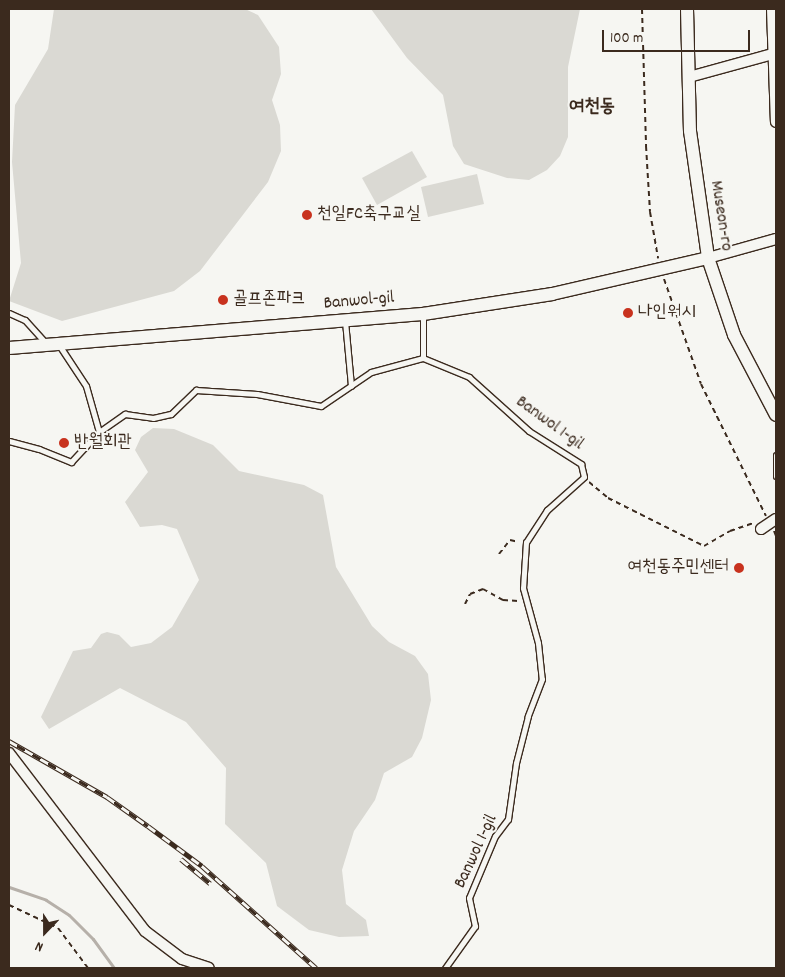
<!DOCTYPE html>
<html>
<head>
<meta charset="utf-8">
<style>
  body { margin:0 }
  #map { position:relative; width:785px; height:977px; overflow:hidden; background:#f6f6f2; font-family:Dekko,"Poor Story",sans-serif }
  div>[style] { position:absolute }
  .green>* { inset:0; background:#dad9d3 }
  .stream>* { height:3px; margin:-1.5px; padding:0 1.5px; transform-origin:1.5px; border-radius:1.5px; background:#b6b0a9 }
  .path>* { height:2px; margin-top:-1px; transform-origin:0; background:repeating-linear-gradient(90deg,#3b2a1e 0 5px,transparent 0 9px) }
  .roads { filter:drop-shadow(1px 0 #3b2a1e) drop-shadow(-1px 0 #3b2a1e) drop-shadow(0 1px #3b2a1e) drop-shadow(0 -1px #3b2a1e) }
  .service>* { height:5px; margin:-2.5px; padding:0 2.5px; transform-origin:2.5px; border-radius:2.5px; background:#f6f6f2 }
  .minor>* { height:10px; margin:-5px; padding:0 5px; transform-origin:5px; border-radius:5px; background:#f6f6f2 }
  .tertiary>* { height:12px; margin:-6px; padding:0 6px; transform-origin:6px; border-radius:6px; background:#f6f6f2 }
  .rail>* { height:5px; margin-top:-2.5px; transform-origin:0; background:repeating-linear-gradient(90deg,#f6f6f2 0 9px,#3b2a1e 0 18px); box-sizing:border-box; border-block:1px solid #3b2a1e }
  .dots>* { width:14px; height:14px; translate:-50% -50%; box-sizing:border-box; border:2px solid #f6f6f2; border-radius:50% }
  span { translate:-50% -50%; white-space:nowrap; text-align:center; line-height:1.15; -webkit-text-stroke:4px #f6f6f2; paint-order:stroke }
  .poi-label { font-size:18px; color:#3b2a1e }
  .left { translate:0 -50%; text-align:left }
  .right { translate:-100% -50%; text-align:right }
  .street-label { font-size:18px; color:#3b2a1e }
  .neighbourhood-label { font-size:19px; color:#3b2a1e; font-weight:700 }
  .frame { position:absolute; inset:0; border:10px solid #3b2a1e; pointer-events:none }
  .north { position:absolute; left:20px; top:907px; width:50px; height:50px; -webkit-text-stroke:4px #f6f6f2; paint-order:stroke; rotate:202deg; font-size:14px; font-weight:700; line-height:20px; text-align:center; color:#3b2a1e }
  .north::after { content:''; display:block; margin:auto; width:18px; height:22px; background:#3b2a1e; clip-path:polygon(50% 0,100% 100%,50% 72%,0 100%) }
  .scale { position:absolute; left:602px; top:30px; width:148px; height:22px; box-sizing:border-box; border:2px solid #3b2a1e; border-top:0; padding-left:6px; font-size:15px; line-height:18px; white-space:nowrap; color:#3b2a1e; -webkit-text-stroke:4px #f6f6f2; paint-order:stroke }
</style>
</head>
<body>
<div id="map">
  <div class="green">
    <i style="clip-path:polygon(54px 9px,245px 9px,258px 15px,279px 47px,281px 74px,272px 100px,280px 125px,281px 151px,268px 182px,200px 271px,174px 291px,62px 321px,9px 301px,21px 263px,12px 162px,15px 105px,48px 49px)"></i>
    <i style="clip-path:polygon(371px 9px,580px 9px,568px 67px,568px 137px,560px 156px,547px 170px,529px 180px,507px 178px,464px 164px,453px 146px,443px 95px,407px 58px)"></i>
    <i style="clip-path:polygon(412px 151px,427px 177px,377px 205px,362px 178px)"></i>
    <i style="clip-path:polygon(477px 174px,484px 204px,428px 217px,421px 187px)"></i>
    <i style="clip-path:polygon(153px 428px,174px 429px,213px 445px,239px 471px,304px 485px,323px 495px,336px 567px,372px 626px,389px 642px,415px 656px,428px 674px,431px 700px,422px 738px,412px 757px,384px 773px,375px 800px,354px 831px,342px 870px,346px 904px,366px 920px,369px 936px,339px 937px,309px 930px,277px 906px,266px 863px,225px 824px,226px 768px,186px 722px,120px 688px,49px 729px,41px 717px,73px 651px,91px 648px,101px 634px,107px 632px,119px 635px,131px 647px,151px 643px,172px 627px,199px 580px,177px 529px,162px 525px,140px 527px,125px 502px,148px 472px,135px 450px,141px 437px)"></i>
  </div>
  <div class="stream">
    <i style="left:9px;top:887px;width:39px;rotate:19deg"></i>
    <i style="left:46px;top:900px;width:27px;rotate:33deg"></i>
    <i style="left:69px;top:915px;width:34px;rotate:45deg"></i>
    <i style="left:93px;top:939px;width:36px;rotate:54deg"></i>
  </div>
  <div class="path">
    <i style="left:642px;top:9px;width:137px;rotate:88.3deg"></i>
    <i style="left:646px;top:146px;width:66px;rotate:86.5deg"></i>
    <i style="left:650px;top:212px;width:47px;rotate:80.1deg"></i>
    <i style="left:664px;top:279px;width:111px;rotate:70.6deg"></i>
    <i style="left:701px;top:384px;width:147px;rotate:63.8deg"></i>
    <i style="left:589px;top:482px;width:25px;rotate:40deg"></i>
    <i style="left:608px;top:498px;width:107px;rotate:26.6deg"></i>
    <i style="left:704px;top:546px;width:30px;rotate:-30deg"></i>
    <i style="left:730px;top:531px;width:24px;rotate:-19deg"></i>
    <i style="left:774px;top:531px;width:5px;rotate:68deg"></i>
    <i style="left:499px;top:554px;width:18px;rotate:-52deg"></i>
    <i style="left:510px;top:540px;width:9px;rotate:13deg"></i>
    <i style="left:465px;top:604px;width:11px;rotate:-63deg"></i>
    <i style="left:470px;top:594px;width:14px;rotate:-21deg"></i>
    <i style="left:483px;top:589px;width:23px;rotate:29deg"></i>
    <i style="left:503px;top:600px;width:15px;rotate:4deg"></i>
    <i style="left:9px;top:905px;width:54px;rotate:25.1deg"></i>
    <i style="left:58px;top:928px;width:50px;rotate:53.1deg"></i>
  </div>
  <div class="roads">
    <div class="service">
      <i style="left:9px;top:313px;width:17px;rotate:24deg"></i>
      <i style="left:25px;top:320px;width:31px;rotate:48deg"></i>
      <i style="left:345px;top:321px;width:65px;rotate:84.7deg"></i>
      <i style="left:59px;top:345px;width:49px;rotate:56.6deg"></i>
      <i style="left:86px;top:386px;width:48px;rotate:74.2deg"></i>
      <i style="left:423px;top:358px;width:42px;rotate:-90deg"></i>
      <i style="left:9px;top:441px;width:31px;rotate:15deg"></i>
      <i style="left:39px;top:449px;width:35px;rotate:22deg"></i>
      <i style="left:71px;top:462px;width:41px;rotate:-47deg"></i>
      <i style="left:99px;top:432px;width:32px;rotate:-35deg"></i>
      <i style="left:125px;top:414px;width:28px;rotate:8deg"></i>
      <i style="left:153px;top:418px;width:18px;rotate:-13deg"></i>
      <i style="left:171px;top:414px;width:35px;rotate:-44deg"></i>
      <i style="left:196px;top:390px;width:61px;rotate:3.8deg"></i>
      <i style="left:257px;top:394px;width:65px;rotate:10.6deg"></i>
      <i style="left:321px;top:406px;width:60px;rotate:-34.2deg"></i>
      <i style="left:371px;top:372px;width:54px;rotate:-15.1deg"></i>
      <i style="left:423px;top:358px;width:50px;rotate:22.4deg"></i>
      <i style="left:469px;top:377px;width:81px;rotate:42deg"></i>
      <i style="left:529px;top:431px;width:62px;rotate:32.4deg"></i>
      <i style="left:581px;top:464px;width:13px;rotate:77deg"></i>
      <i style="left:584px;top:477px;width:50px;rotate:138.3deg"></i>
      <i style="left:547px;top:510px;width:38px;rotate:123deg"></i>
      <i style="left:526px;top:542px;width:46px;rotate:93.7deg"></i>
      <i style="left:523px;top:588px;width:57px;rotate:74.7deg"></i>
      <i style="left:538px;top:643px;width:36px;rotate:84deg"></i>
      <i style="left:542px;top:679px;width:40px;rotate:111deg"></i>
      <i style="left:528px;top:716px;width:49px;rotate:104.3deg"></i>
      <i style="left:516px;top:763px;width:57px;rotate:98.1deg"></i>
      <i style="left:508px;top:819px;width:21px;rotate:127deg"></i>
      <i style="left:495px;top:836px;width:67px;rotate:112.8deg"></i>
      <i style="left:469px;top:898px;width:29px;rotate:78deg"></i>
      <i style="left:475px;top:926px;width:52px;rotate:125.5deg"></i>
      <i style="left:776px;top:455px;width:21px;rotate:90deg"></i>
    </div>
    <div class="minor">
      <i style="left:772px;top:9px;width:113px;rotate:88deg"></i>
      <i style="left:689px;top:77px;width:90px;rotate:-15.4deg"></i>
      <i style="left:708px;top:258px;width:71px;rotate:-15.6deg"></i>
      <i style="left:761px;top:529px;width:18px;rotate:-34deg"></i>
      <i style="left:9px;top:753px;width:224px;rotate:52.6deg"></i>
      <i style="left:145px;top:931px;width:46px;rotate:37.1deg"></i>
      <i style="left:182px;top:959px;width:28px;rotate:18deg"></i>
    </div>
    <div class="tertiary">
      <i style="left:687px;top:9px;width:122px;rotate:88.6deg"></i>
      <i style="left:690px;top:131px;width:128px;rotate:81.9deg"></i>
      <i style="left:708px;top:258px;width:81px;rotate:71.3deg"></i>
      <i style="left:734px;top:335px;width:90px;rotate:62.3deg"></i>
      <i style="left:9px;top:348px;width:415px;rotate:-4.7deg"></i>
      <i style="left:423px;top:314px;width:131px;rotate:-8.8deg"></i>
      <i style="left:552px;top:294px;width:160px;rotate:-13deg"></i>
    </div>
  </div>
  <div class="rail">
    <i style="left:9px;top:741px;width:113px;rotate:29.7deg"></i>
    <i style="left:107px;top:797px;width:50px;rotate:35.3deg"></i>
    <i style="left:148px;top:826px;width:67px;rotate:36.5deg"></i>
    <i style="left:202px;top:866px;width:153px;rotate:41.8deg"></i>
    <i style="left:181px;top:859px;width:38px;rotate:40deg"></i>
  </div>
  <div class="dots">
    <i style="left:307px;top:215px;background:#c8321e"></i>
    <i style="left:223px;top:300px;background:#c8321e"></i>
    <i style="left:628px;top:313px;background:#c8321e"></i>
    <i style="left:64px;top:443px;background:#c8321e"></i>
    <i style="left:739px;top:568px;background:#c8321e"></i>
  </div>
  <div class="poi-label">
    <span class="left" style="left:317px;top:215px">천일FC축구교실</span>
    <span class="left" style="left:233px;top:300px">골프존파크</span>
    <span class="left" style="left:638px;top:313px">나인워시</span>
    <span class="left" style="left:74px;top:443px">반월회관</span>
    <span class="right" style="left:729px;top:568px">여천동주민센터</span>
  </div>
  <div class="street-label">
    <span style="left:720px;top:216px;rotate:81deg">Museon-ro</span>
    <span style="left:359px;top:302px;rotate:-5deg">Banwol-gil</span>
    <span style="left:549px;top:424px;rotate:36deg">Banwol 1-gil</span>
    <span style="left:477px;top:852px;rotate:-65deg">Banwol 1-gil</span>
  </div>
  <div class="neighbourhood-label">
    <span style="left:592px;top:108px">여천동</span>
  </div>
  <div class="frame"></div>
  <div class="north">N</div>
  <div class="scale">100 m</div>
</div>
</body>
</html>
